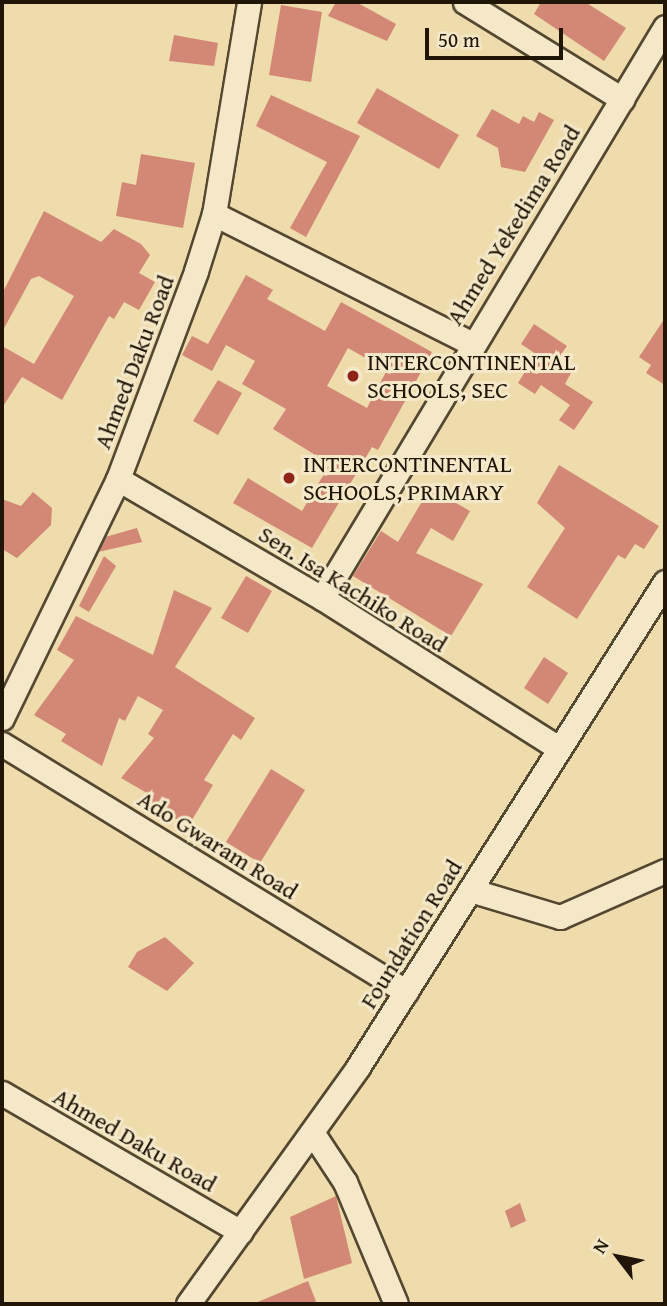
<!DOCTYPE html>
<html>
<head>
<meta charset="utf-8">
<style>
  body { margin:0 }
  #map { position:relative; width:667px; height:1306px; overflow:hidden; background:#eedcac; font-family:"Gentium Book Plus",serif }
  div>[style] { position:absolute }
  .building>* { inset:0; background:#d28874 }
  .roads { filter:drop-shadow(2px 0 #544730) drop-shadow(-2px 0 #544730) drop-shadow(0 2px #544730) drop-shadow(0 -2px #544730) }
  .street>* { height:23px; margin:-11.5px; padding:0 11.5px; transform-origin:11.5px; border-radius:11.5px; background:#f4e8c9 }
  .dots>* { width:19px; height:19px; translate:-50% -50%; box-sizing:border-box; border:4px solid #f4e8c9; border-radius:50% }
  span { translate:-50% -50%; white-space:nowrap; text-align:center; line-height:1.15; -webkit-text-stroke:6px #f4e8c9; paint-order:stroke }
  .street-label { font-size:24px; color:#201506 }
  .poi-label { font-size:24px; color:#201506 }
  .left { translate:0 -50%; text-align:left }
  .frame { position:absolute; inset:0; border:4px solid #201506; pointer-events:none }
  .north { position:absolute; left:583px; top:1222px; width:70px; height:70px; -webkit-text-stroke:5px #f4e8c9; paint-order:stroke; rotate:302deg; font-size:19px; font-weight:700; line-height:28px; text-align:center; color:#201506 }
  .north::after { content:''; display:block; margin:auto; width:24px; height:32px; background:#201506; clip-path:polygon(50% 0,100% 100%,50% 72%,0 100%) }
  .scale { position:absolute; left:425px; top:28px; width:138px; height:32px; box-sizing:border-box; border:4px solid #201506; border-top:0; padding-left:9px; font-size:21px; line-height:24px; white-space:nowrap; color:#201506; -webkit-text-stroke:5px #f4e8c9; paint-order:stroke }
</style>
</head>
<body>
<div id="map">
  <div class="building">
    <i style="clip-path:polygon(336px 2px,356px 2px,396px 24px,387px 41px,328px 16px)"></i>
    <i style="clip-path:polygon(541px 2px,585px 2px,626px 28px,604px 61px,534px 14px)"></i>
    <i style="clip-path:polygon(281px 5px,322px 12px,311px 82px,269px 75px)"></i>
    <i style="clip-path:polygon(174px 35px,218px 43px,214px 66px,169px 61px)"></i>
    <i style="clip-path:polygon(377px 88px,459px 135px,439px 169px,357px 123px)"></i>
    <i style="clip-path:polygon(271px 95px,360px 136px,306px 237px,290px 228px,327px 162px,256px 126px)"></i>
    <i style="clip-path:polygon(492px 109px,519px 124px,523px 116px,534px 122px,539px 112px,554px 120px,525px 172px,501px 167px,498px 148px,476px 136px)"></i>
    <i style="clip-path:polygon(141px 154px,195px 163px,183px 228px,116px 216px,122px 182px,136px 185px)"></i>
    <i style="clip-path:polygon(44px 211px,101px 242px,114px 229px,141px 244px,150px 255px,139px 273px,155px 282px,139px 310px,124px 302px,114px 319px,109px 316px,62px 400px,22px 377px,2px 408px,2px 346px,34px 364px,74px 296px,39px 276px,31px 279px,2px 332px,2px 294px)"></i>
    <i style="clip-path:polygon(evenodd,246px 275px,273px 290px,267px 299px,325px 331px,341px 302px,432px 352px,378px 450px,372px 447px,312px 548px,233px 503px,248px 478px,302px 511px,330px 464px,273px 429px,286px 409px,242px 384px,255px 361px,226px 345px,212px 371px,182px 355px,192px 336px,208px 344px,246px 275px,348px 348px,387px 370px,367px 408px,327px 386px,348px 348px)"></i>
    <i style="clip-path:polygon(665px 318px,665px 385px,646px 373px,651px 365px,639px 357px)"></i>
    <i style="clip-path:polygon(534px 324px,567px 346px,555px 363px,571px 373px,565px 384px,593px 402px,574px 430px,559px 420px,570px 405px,541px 385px,535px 394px,518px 383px,536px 354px,521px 344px)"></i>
    <i style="clip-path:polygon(218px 380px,242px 393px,218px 435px,193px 421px)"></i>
    <i style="clip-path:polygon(559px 465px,659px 526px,644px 549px,635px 544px,625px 559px,618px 555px,577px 619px,527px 587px,565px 528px,537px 503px)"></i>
    <i style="clip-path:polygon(430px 488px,470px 511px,453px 541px,431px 528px,416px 553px,483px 584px,451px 636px,353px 576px,381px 531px,398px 542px)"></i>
    <i style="clip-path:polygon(33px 492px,52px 508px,51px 525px,17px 558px,2px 549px,2px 499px,21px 506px)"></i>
    <i style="clip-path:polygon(137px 528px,142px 542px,98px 552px,105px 537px)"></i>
    <i style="clip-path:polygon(104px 556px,116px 566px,89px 612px,79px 606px)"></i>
    <i style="clip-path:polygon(246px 576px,272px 591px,248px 633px,221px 618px)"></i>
    <i style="clip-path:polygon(174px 590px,212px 608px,175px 667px,255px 718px,241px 740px,233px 734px,204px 780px,213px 785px,189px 825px,146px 805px,152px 796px,121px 778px,154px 738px,148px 734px,163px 710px,138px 696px,125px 721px,119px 718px,102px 766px,61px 741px,66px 734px,34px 715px,74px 660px,57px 650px,76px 616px,153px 655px)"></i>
    <i style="clip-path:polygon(544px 657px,568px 673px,548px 704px,524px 688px)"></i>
    <i style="clip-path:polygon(271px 769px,305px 790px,260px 863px,226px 842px)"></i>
    <i style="clip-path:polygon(165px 937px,194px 963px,167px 991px,128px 967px,137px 952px)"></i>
    <i style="clip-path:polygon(336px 1196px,352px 1263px,304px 1279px,290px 1217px)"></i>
    <i style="clip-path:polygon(520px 1203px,526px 1221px,511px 1228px,505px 1211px)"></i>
    <i style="clip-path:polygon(308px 1281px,317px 1304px,253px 1304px)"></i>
  </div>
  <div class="roads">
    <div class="street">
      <i style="left:465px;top:2px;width:185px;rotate:31.7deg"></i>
      <i style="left:214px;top:214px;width:288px;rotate:26.7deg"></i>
      <i style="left:118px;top:479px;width:236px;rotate:30.3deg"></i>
      <i style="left:322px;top:598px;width:280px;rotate:32.4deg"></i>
      <i style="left:322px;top:598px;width:666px;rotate:-59.01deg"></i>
      <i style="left:2px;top:718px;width:266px;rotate:-64.1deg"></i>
      <i style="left:118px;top:479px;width:222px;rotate:-69.4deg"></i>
      <i style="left:196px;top:271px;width:60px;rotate:-72.5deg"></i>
      <i style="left:214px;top:214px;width:215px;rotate:-80.6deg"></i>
      <i style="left:2px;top:744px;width:474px;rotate:31.5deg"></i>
      <i style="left:470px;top:890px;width:94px;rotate:16.7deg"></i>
      <i style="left:560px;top:917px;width:115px;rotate:-23.7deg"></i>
      <i style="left:2px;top:1093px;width:276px;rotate:30.2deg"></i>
      <i style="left:312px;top:1132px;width:60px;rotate:56.6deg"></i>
      <i style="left:345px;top:1182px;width:132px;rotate:67.3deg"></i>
      <i style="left:188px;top:1304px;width:292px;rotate:-54.3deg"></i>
      <i style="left:358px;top:1067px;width:574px;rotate:-57.67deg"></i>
    </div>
  </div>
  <div class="dots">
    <i style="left:353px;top:376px;background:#8f2418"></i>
    <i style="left:289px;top:478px;background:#8f2418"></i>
  </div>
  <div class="street-label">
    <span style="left:513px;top:225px;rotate:-58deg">Ahmed Yekedima Road</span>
    <span style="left:134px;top:362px;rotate:-69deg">Ahmed Daku Road</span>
    <span style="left:353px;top:589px;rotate:32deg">Sen. Isa Kachiko Road</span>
    <span style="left:218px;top:845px;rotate:32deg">Ado Gwaram Road</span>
    <span style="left:411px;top:934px;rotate:-58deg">Foundation Road</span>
    <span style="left:135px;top:1140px;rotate:30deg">Ahmed Daku Road</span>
  </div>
  <div class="poi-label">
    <span class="left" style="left:367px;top:376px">INTERCONTINENTAL<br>SCHOOLS, SEC</span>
    <span class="left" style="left:303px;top:478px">INTERCONTINENTAL<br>SCHOOLS, PRIMARY</span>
  </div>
  <div class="frame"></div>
  <div class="north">N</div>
  <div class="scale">50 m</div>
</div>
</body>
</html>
